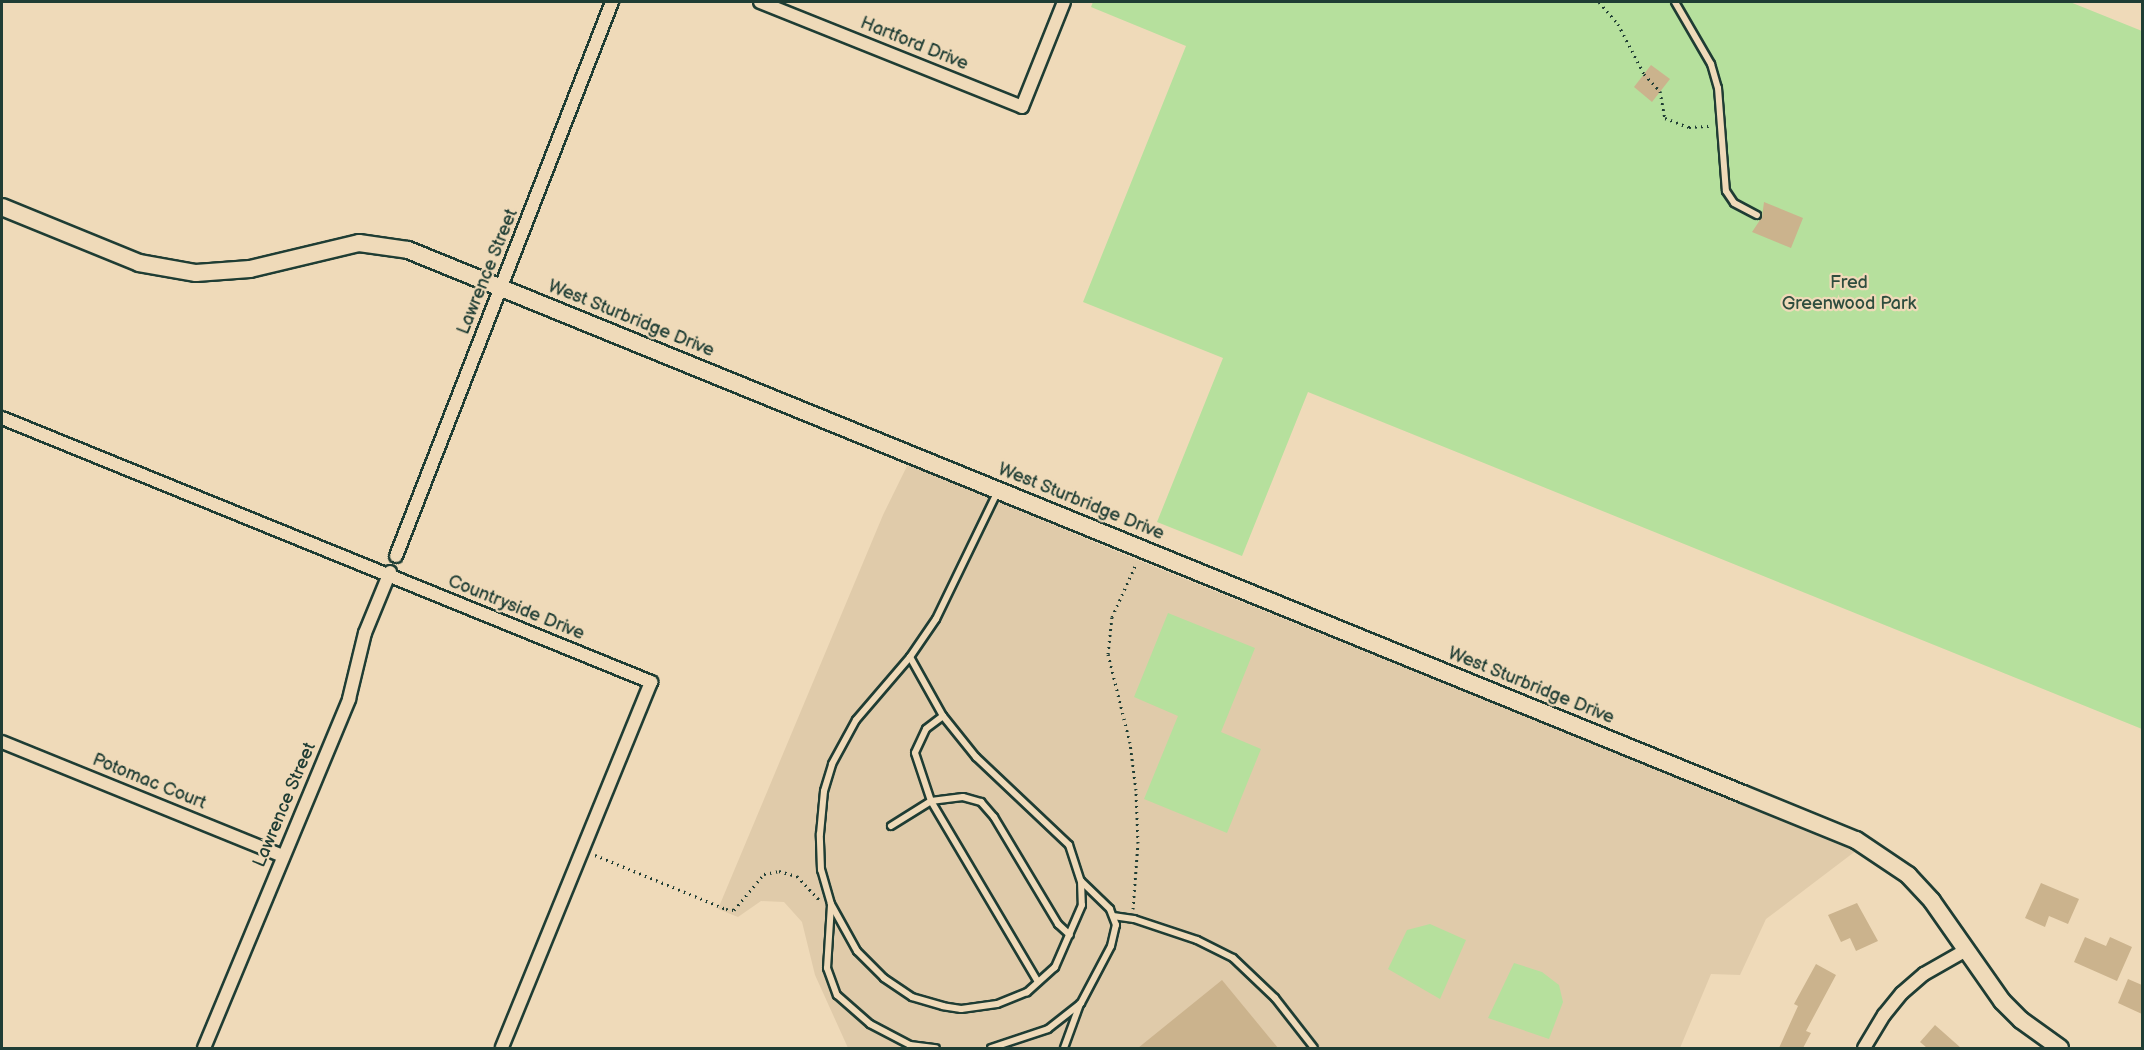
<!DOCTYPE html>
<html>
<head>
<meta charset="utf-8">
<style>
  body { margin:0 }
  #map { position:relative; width:2144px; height:1050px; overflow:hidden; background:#efdab9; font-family:"Balsamiq Sans",sans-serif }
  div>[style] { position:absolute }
  .built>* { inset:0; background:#e0cbaa }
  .green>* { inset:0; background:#b6e09d }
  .building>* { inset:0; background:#cbb38d }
  .path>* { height:3px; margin-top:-1.5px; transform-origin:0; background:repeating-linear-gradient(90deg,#1f3d34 0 1.5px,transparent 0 6px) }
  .roads { filter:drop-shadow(2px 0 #1f3d34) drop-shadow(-2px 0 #1f3d34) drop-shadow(0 2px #1f3d34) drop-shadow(0 -2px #1f3d34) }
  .service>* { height:6px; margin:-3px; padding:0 3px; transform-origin:3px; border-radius:3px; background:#efdab9 }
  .minor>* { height:12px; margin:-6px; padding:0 6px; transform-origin:6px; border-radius:6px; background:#efdab9 }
  .tertiary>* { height:16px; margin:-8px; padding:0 8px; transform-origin:8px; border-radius:8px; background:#efdab9 }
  span { translate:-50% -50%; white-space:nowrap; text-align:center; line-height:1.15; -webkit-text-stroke:4.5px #efdab9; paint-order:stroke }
  .street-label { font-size:18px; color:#1f3d34 }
  .park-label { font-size:18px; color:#2e4d3e }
  .frame { position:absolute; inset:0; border:3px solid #1f3d34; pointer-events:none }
</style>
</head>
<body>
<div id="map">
  <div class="built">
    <i style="clip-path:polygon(908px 464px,1123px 554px,1857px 850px,1766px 919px,1740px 975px,1711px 974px,1680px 1048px,848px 1048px,815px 975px,802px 922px,784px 902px,761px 901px,738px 917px,718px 909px,883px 515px)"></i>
  </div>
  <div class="green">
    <i style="clip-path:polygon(1093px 2px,2070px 2px,2142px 31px,2142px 729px,1308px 392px,1242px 556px,1157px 522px,1223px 358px,1083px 302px,1186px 46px,1091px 7px)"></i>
    <i style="clip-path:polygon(1168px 613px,1255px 648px,1221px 732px,1261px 749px,1227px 833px,1144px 799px,1178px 716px,1134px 697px)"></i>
    <i style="clip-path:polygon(1430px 924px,1466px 940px,1440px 999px,1388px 969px,1407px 930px)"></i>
    <i style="clip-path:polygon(1514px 963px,1542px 972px,1559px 985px,1563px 1002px,1549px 1039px,1488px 1018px)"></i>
  </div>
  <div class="building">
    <i style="clip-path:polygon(1651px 65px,1670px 79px,1652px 102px,1634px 87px)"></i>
    <i style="clip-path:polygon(1764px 202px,1803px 218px,1791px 248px,1752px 232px,1762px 217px)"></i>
    <i style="clip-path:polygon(2041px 883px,2079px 899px,2068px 924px,2049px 916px,2045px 927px,2025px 918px)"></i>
    <i style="clip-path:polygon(1857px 903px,1878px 941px,1856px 951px,1850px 938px,1841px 942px,1828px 915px)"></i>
    <i style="clip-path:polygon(2085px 937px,2106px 946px,2110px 937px,2132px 947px,2117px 981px,2074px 962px)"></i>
    <i style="clip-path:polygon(1816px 964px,1836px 975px,1806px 1031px,1811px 1033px,1803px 1048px,1779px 1048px,1798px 1006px,1794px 1004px)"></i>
    <i style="clip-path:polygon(2128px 979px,2142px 985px,2142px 1014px,2118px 1003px)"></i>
    <i style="clip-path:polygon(1222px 980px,1278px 1048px,1138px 1048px)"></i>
    <i style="clip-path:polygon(1935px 1025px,1961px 1048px,1927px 1048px,1920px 1042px)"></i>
  </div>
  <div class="path">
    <i style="left:1599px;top:2px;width:29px;rotate:49deg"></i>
    <i style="left:1618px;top:24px;width:56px;rotate:62.5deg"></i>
    <i style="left:1644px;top:74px;width:23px;rotate:47deg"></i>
    <i style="left:1660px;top:91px;width:27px;rotate:80deg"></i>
    <i style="left:1665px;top:118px;width:26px;rotate:21deg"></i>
    <i style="left:1689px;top:127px;width:22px;rotate:-3deg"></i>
    <i style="left:595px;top:855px;width:142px;rotate:22.4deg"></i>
    <i style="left:726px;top:909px;width:8px;rotate:7deg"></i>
    <i style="left:734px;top:910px;width:47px;rotate:-50.2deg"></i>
    <i style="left:764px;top:874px;width:15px;rotate:-11deg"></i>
    <i style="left:779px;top:871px;width:19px;rotate:16deg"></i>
    <i style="left:797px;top:876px;width:33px;rotate:47deg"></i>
    <i style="left:1133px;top:909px;width:66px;rotate:-85.7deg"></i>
    <i style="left:1138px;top:843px;width:53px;rotate:-92.2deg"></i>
    <i style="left:1136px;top:790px;width:47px;rotate:-97.3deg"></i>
    <i style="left:1130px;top:743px;width:92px;rotate:-103.9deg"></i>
    <i style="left:1108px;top:654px;width:37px;rotate:-84deg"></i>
    <i style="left:1112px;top:617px;width:58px;rotate:-65.6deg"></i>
  </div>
  <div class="roads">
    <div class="service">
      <i style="left:1675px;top:2px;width:72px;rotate:59.9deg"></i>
      <i style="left:1711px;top:64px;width:25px;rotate:74deg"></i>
      <i style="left:1718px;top:88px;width:103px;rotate:85.6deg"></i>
      <i style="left:1726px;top:191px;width:14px;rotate:56deg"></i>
      <i style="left:1734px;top:203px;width:26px;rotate:28deg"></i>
      <i style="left:910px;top:657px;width:68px;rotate:60.8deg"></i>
      <i style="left:943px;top:716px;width:53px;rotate:51.2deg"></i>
      <i style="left:976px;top:757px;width:128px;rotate:43.4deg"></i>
      <i style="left:1069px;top:845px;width:38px;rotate:72deg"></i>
      <i style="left:1081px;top:881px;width:24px;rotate:88deg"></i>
      <i style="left:1082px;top:905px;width:68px;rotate:113.5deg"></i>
      <i style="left:1055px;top:967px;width:38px;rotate:138deg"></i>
      <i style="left:1027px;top:992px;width:32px;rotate:158deg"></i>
      <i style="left:997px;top:1004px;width:36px;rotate:172deg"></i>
      <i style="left:961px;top:1009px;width:18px;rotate:-171deg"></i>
      <i style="left:943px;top:1006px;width:32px;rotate:-164deg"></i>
      <i style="left:912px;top:997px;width:34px;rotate:-146deg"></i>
      <i style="left:884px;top:978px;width:38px;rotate:-135deg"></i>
      <i style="left:857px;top:951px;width:54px;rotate:-119deg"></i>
      <i style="left:831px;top:904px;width:35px;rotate:-106deg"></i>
      <i style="left:821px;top:870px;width:36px;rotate:-92deg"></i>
      <i style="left:820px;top:834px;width:43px;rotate:-84.7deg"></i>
      <i style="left:824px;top:791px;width:28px;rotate:-73deg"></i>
      <i style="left:832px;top:764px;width:50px;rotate:-61.4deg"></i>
      <i style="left:856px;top:720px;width:83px;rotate:-49.4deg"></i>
      <i style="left:910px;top:657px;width:46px;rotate:-55.6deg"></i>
      <i style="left:936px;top:619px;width:140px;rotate:-64.2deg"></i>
      <i style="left:943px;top:716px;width:21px;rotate:143deg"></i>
      <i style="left:926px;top:729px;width:26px;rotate:115deg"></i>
      <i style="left:915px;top:753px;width:51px;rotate:71.6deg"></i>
      <i style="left:931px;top:801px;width:210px;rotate:59.4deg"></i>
      <i style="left:891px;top:826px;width:47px;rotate:-32deg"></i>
      <i style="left:931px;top:801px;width:32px;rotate:-7deg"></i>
      <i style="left:963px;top:797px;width:19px;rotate:16deg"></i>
      <i style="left:981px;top:802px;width:20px;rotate:49deg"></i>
      <i style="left:994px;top:817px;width:125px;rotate:59.1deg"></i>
      <i style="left:1058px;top:924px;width:16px;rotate:43deg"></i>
      <i style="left:831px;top:905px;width:63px;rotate:93.6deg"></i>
      <i style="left:827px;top:968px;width:29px;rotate:70deg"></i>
      <i style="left:837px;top:995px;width:44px;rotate:41.3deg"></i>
      <i style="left:870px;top:1024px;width:45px;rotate:27.7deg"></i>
      <i style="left:910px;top:1045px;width:26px;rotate:7deg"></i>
      <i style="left:1113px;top:916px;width:21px;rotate:8deg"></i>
      <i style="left:1134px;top:919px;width:66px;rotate:18.4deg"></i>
      <i style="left:1197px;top:940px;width:40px;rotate:26.6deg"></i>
      <i style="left:1233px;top:958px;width:58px;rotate:43.6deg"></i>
      <i style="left:1275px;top:998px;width:63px;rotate:52deg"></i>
      <i style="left:991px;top:1048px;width:60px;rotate:-18.4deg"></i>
      <i style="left:1048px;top:1029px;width:42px;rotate:-38.2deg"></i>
      <i style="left:1081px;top:1003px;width:64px;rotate:-62.2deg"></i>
      <i style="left:1111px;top:946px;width:22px;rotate:-77deg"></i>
      <i style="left:1116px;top:925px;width:17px;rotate:-111deg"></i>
      <i style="left:1110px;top:909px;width:40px;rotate:-136deg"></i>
      <i style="left:1064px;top:1048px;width:47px;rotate:-70deg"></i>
    </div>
    <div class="minor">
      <i style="left:760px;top:2px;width:282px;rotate:21.8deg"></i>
      <i style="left:1022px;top:107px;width:113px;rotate:-68.2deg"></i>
      <i style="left:2px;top:418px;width:701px;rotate:22.14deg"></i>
      <i style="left:651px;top:682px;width:395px;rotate:112.2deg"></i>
      <i style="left:396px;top:556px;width:595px;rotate:-68.7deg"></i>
      <i style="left:2px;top:742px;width:303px;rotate:22.1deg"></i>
      <i style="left:204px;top:1048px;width:378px;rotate:-67.4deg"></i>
      <i style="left:349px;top:699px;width:68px;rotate:-76.4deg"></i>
      <i style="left:365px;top:633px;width:66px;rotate:-67.7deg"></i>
      <i style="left:1864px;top:1048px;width:39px;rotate:-59deg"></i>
      <i style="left:1884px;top:1015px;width:28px;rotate:-51deg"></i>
      <i style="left:1902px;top:993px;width:29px;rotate:-41deg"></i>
      <i style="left:1924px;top:974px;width:48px;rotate:-29.7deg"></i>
    </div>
    <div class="tertiary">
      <i style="left:2px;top:207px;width:148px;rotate:22.2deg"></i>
      <i style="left:139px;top:263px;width:58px;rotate:10deg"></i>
      <i style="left:196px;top:273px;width:54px;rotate:-4.2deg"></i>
      <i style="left:250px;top:269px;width:112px;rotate:-13.4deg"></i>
      <i style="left:359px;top:243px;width:49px;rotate:8.1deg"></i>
      <i style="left:408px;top:250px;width:1442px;rotate:22.17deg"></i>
      <i style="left:1743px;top:794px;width:122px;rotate:22.2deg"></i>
      <i style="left:1856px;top:840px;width:63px;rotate:33.9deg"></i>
      <i style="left:1908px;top:875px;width:35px;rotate:47deg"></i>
      <i style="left:1932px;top:901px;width:122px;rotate:55deg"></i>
      <i style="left:2002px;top:1001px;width:27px;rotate:45deg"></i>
      <i style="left:2021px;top:1020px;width:48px;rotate:35.7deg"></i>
    </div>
  </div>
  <div class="street-label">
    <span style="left:914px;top:44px;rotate:22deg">Hartford Drive</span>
    <span style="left:488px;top:272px;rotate:-68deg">Lawrence Street</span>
    <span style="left:631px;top:319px;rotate:22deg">West Sturbridge Drive</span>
    <span style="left:1081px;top:502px;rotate:22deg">West Sturbridge Drive</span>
    <span style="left:516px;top:608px;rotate:22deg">Countryside Drive</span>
    <span style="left:1531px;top:686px;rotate:22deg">West Sturbridge Drive</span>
    <span style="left:149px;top:782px;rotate:22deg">Potomac Court</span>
    <span style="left:285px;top:805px;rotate:-67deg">Lawrence Street</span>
  </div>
  <div class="park-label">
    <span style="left:1849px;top:294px">Fred<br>Greenwood Park</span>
  </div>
  <div class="frame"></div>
</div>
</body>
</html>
